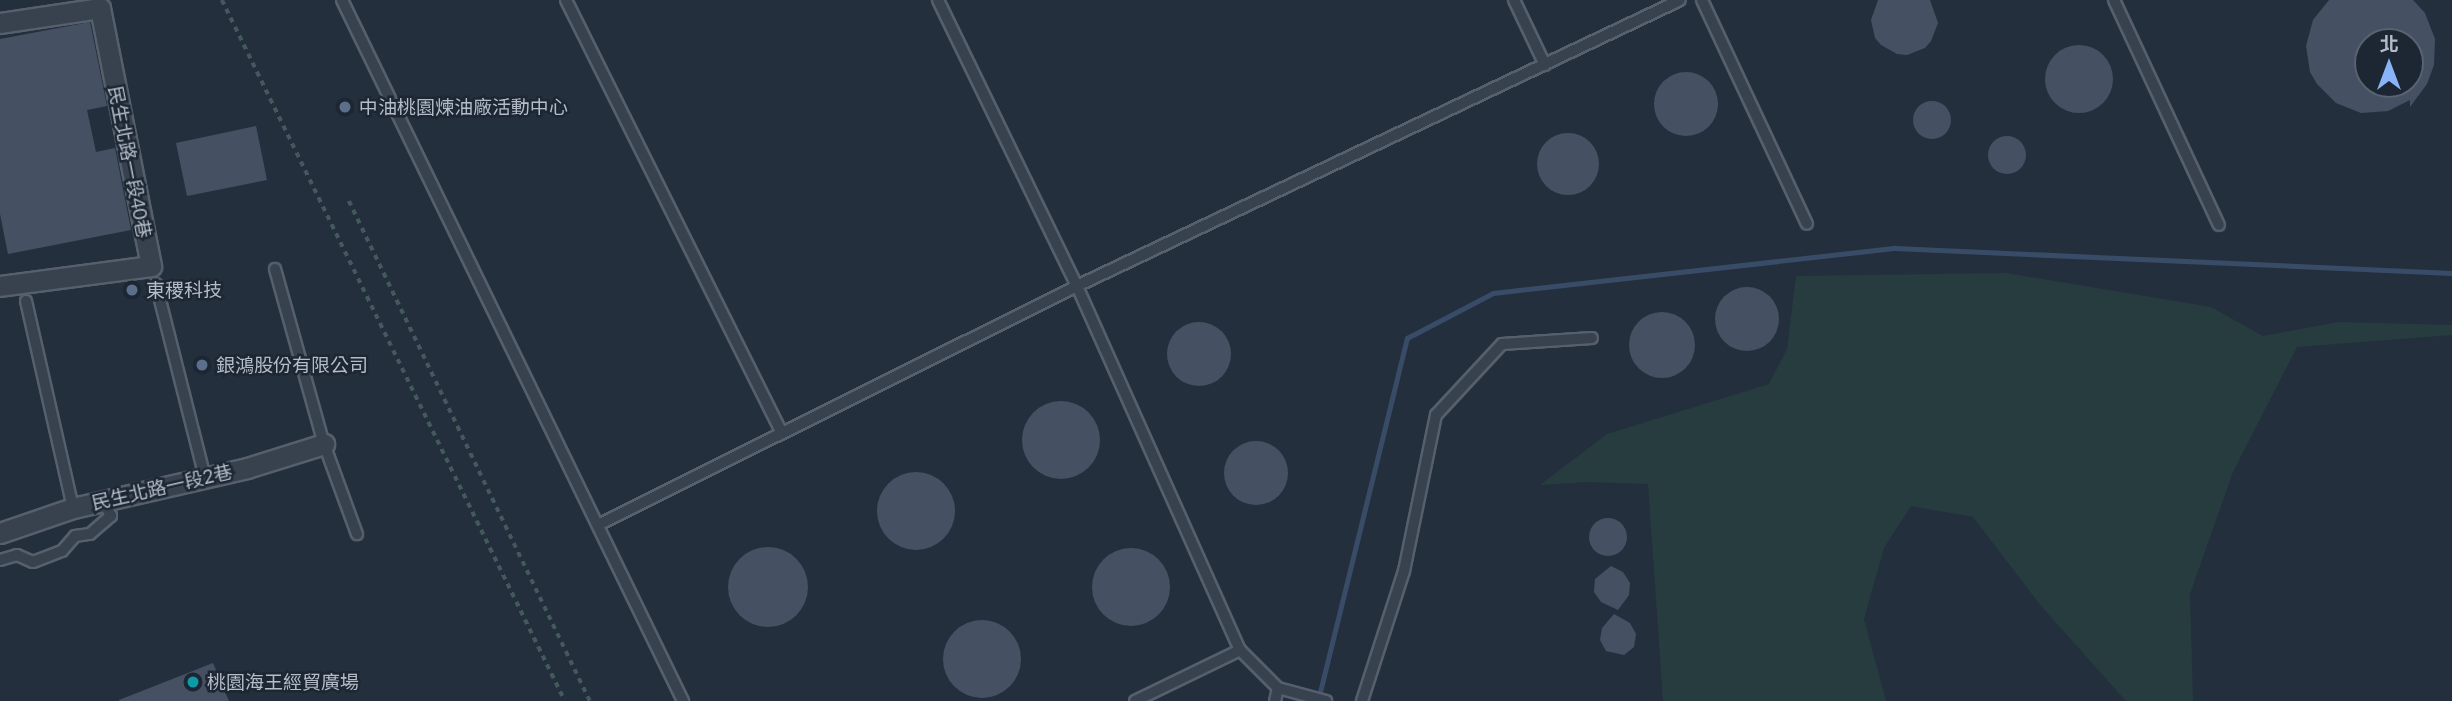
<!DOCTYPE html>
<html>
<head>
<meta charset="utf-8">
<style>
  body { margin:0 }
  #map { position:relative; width:2452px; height:701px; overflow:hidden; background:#242f3e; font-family:Lato,"Noto Sans TC",sans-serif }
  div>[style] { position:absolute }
  .green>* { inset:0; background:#263c3f }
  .stream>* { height:5px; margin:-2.5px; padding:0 2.5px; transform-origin:2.5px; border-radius:2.5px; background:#394c67 }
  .building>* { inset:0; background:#455162 }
  .round { border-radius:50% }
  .path>* { height:3.5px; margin-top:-1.75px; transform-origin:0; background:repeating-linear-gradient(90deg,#44595c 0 5px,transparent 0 10px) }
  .roads { filter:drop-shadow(2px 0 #565f6c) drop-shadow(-2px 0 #565f6c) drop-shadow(0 2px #565f6c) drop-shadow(0 -2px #565f6c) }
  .lane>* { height:10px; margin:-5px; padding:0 5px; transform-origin:5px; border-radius:5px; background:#38414e }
  .street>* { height:19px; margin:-9.5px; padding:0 9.5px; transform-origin:9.5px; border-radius:9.5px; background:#38414e }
  .dots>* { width:19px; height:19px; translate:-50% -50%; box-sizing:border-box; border:4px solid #1d2633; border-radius:50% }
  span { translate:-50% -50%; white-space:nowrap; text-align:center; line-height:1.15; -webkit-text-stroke:5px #1d2633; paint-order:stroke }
  .poi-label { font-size:19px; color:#b4bcc9 }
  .left { translate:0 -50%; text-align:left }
  .street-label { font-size:19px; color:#b4bcc9 }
  .north { position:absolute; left:2354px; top:28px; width:70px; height:70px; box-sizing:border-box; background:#1d2633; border:2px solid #59626f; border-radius:50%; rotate:0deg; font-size:19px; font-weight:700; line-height:28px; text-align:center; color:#b4bcc9 }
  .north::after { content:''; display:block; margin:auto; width:24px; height:32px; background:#8ab4f8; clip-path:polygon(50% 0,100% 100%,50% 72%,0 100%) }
</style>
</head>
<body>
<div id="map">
  <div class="green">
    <i style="clip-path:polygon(2006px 273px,2211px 307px,2263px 336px,2338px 322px,2452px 325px,2452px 335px,2297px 347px,2233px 472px,2190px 594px,2193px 701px,2126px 701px,2041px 606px,1973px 517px,1911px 506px,1884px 548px,1864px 619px,1886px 701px,1663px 701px,1648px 484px,1587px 482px,1540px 485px,1607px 434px,1769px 384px,1787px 349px,1796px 276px)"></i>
  </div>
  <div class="stream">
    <i style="left:1318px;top:700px;width:373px;rotate:-76.2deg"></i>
    <i style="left:1407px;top:338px;width:97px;rotate:-27.6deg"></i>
    <i style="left:1493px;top:293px;width:405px;rotate:-6.4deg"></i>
    <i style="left:1895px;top:248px;width:558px;rotate:2.57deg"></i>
  </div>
  <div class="building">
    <i style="clip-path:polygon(1878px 0,1930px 0,1938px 23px,1931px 41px,1925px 48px,1907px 55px,1897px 54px,1881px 45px,1875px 38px,1871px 20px)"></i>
    <i style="clip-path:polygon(evenodd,2329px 0,2413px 0,2425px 13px,2435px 39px,2434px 65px,2427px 84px,2410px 107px,2410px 100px,2388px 111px,2361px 113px,2336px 103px,2317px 84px,2310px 72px,2306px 46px,2313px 20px,2329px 0,2368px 42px,2410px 42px,2410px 84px,2368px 84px,2368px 42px)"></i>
    <i style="clip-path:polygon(90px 22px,107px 106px,87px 110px,96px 152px,115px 148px,131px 230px,8px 254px,0 214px,0 39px)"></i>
    <i class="round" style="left:2045px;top:45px;width:68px;height:68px"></i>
    <i class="round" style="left:1654px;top:72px;width:64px;height:64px"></i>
    <i class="round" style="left:1913px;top:101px;width:38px;height:38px"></i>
    <i style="clip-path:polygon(256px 126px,267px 180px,187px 196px,176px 143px)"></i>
    <i class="round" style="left:1537px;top:133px;width:62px;height:62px"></i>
    <i class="round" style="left:1988px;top:136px;width:38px;height:38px"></i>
    <i class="round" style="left:1715px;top:287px;width:64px;height:64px"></i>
    <i class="round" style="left:1629px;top:312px;width:66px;height:66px"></i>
    <i class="round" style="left:1167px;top:322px;width:64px;height:64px"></i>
    <i class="round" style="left:1022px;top:401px;width:78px;height:78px"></i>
    <i class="round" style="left:1224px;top:441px;width:64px;height:64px"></i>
    <i class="round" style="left:877px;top:472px;width:78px;height:78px"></i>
    <i class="round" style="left:1589px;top:518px;width:38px;height:38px"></i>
    <i class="round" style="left:728px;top:547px;width:80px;height:80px"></i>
    <i class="round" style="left:1092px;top:548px;width:78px;height:78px"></i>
    <i style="clip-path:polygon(1611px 566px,1623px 572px,1630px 583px,1629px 595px,1618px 610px,1601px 602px,1594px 592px,1595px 579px)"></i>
    <i style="clip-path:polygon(1614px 614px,1630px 623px,1636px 634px,1634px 647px,1624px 655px,1606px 651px,1600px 640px,1602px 628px)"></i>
    <i class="round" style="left:943px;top:620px;width:78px;height:78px"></i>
    <i style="clip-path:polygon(213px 663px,229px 701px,119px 701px,119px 700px)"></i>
  </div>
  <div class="path">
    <i style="left:222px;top:0;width:780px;rotate:63.93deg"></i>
    <i style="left:349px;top:201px;width:555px;rotate:64.27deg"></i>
  </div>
  <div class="roads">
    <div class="lane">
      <i style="left:342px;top:0;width:780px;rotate:64.06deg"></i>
      <i style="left:566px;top:0;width:484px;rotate:63.5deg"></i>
      <i style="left:938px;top:0;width:318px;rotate:64.1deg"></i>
      <i style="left:1077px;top:286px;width:399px;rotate:65.9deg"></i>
      <i style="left:1240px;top:650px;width:54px;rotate:45deg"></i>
      <i style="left:1278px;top:688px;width:50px;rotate:15.2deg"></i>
      <i style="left:1514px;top:0;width:72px;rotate:64.5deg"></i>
      <i style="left:1702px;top:0;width:247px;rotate:64.9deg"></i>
      <i style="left:2114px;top:0;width:248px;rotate:65deg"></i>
      <i style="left:275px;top:269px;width:182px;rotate:74.4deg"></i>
      <i style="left:324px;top:444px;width:96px;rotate:69.9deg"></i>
      <i style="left:156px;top:284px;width:199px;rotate:75.8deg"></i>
      <i style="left:26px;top:301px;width:212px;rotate:77.2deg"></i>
      <i style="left:598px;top:525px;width:535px;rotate:-26.52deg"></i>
      <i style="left:1077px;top:286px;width:667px;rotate:-25.37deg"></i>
      <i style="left:0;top:560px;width:18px;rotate:-16deg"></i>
      <i style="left:17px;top:555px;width:17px;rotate:24deg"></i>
      <i style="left:33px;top:562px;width:31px;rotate:-21deg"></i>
      <i style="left:62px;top:551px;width:20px;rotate:-49deg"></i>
      <i style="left:75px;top:536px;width:15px;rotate:-8deg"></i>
      <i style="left:90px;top:534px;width:28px;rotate:-41deg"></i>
      <i style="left:111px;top:516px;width:18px;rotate:-117deg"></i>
      <i style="left:1135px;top:701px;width:117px;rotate:-25.9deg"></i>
      <i style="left:1275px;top:701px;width:13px;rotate:-77deg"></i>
      <i style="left:1362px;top:701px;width:137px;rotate:-72.1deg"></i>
      <i style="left:1404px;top:571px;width:159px;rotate:-78.4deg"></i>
      <i style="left:1436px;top:415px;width:97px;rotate:-47.1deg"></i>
      <i style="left:1502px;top:344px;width:90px;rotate:-3.8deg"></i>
    </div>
    <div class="street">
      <i style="left:0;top:23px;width:101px;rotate:-8.5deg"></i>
      <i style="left:100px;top:8px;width:263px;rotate:78.8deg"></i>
      <i style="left:151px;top:266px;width:152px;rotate:172.5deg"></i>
      <i style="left:0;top:533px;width:77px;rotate:-18.9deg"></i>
      <i style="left:73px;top:508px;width:179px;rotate:-12.9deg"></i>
      <i style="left:247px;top:468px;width:81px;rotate:-17.3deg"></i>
    </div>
  </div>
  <div class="dots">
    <i style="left:345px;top:107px;background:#5c6f8a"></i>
    <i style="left:132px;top:290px;background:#5c6f8a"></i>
    <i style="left:202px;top:365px;background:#5c6f8a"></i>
    <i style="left:193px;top:682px;background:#0f9aa8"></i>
  </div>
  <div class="poi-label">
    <span class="left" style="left:359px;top:107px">中油桃園煉油廠活動中心</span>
    <span class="left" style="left:146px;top:290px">東稷科技</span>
    <span class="left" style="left:216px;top:365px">銀鴻股份有限公司</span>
    <span class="left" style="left:207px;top:682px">桃園海王經貿廣場</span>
  </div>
  <div class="street-label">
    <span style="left:130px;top:162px;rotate:79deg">民生北路一段40巷</span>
    <span style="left:162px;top:487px;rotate:-13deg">民生北路一段2巷</span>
  </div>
  <div class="north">北</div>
</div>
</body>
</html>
